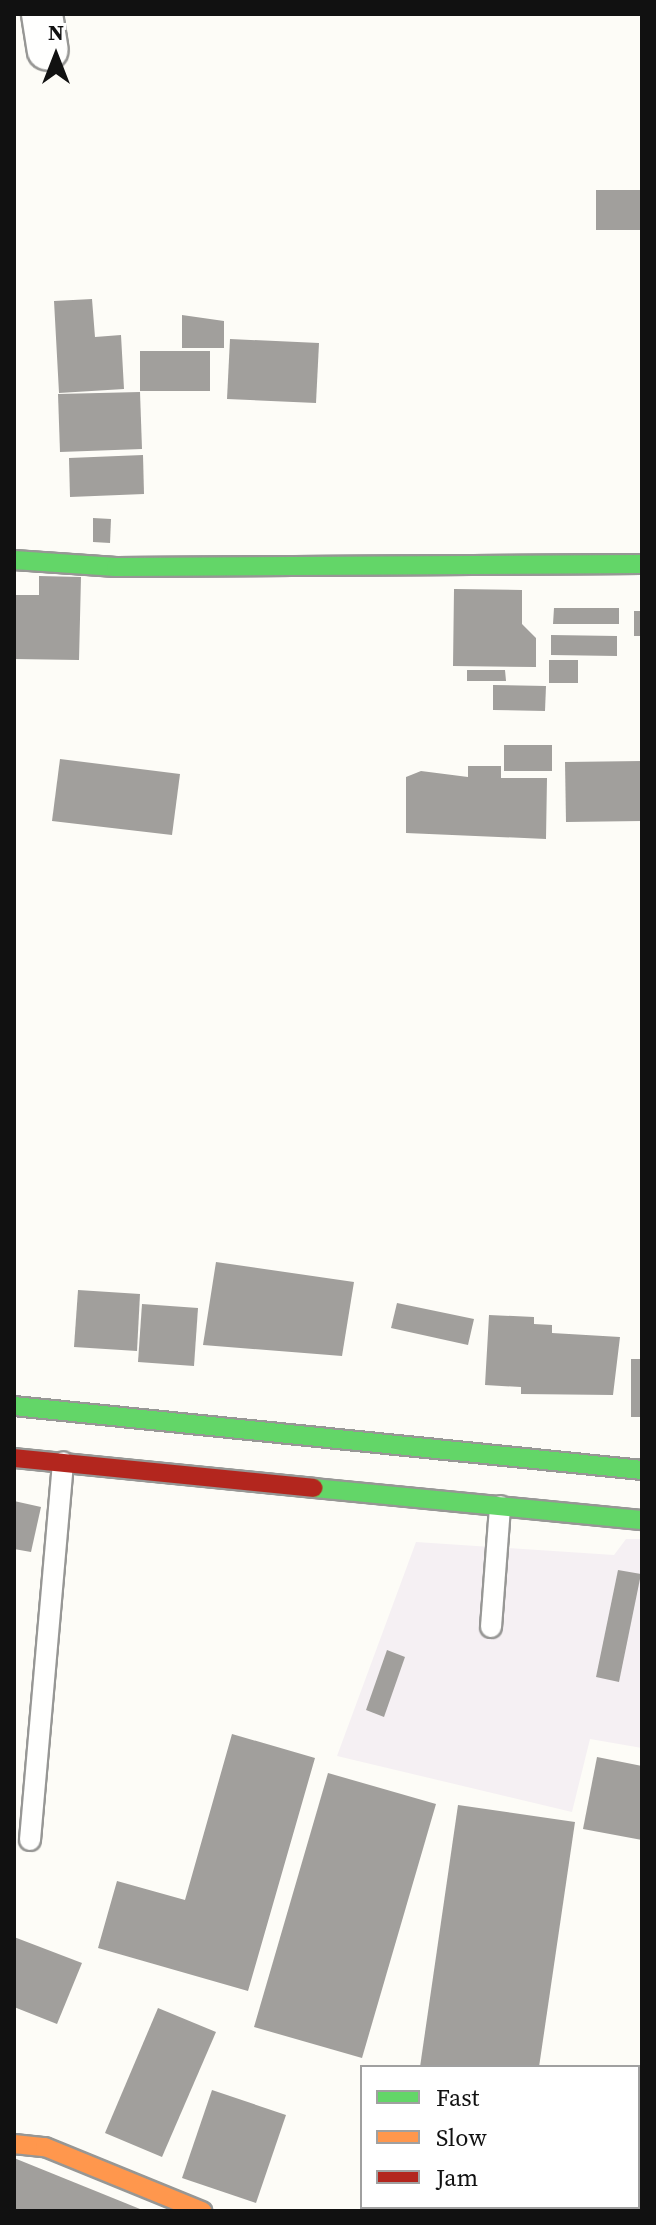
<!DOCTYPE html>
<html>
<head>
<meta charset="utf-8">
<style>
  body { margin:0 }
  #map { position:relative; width:656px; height:2225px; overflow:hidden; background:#fdfcf7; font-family:"Source Serif 4",serif }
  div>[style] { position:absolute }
  .industrial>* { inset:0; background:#f5f0f3 }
  .building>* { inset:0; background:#a19f9c }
  .roads { filter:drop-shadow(2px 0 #979795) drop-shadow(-2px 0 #979795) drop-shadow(0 2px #979795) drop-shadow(0 -2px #979795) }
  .lane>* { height:20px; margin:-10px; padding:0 10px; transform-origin:10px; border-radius:10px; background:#fffffe }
  .street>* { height:40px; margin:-20px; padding:0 20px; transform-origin:20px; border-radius:20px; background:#fffffe }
  .fast>* { height:18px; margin:-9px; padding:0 9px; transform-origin:9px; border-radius:9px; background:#63d668 }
  .slow>* { height:18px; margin:-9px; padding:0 9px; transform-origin:9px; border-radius:9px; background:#ff974d }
  .jam>* { height:18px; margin:-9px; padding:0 9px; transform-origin:9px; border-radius:9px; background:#b3261e }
  span { translate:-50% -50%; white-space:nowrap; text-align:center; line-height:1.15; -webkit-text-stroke:8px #fff; paint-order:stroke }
  .frame { position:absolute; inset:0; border:16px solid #111; pointer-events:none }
  .legend { position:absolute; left:360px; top:2065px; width:280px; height:144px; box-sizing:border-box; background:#fff; border:2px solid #a0a0a0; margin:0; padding:10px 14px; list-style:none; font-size:24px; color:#111 }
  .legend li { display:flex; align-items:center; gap:16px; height:40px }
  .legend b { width:40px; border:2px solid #a0a0a0 }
  .north { position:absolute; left:16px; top:16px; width:80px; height:80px; -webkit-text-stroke:6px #fff; paint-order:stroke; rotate:0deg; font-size:22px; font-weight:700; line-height:32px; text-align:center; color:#111 }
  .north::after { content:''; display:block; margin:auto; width:28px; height:36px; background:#111; clip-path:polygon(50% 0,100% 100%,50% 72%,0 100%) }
</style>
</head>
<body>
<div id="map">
  <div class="industrial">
    <i style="clip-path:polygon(626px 1539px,642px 1539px,642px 1748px,590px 1739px,572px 1812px,337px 1756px,416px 1542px,614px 1555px)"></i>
  </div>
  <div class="building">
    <i style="clip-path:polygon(596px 190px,642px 190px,642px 230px,596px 230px)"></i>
    <i style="clip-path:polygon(92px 299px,95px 337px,121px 335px,124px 389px,59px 393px,54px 301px)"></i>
    <i style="clip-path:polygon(182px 315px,224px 321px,224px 348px,182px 348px)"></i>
    <i style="clip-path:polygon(230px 339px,319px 343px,316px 403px,227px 399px)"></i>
    <i style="clip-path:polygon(140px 351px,210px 351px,210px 391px,140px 391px)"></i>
    <i style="clip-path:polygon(140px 392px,142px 449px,60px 452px,58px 394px)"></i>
    <i style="clip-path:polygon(143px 455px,144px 494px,70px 497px,69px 458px)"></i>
    <i style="clip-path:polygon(93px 518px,111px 519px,110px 543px,93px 542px)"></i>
    <i style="clip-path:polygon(39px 576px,81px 577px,79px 660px,14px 659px,14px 595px,39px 595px)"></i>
    <i style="clip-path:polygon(454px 589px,522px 590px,522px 624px,536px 638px,536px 667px,453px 666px)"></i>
    <i style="clip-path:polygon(554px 608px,619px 608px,619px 624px,553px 624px)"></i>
    <i style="clip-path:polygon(634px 611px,642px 611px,642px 636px,634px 636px)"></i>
    <i style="clip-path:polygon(551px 635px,617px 636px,617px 656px,551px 655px)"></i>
    <i style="clip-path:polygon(549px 660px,578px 660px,578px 683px,549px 683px)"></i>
    <i style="clip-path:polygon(467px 670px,505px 670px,506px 681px,467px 681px)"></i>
    <i style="clip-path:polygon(493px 685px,546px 686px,545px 711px,493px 710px)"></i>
    <i style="clip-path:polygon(504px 745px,552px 745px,552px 771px,504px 771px)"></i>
    <i style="clip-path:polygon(60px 759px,180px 774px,172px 835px,52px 821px)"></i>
    <i style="clip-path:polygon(642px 761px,642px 821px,566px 822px,565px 762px)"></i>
    <i style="clip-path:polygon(468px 766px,501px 766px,501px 778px,547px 778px,546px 839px,406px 833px,406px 777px,421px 771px,468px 777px)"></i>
    <i style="clip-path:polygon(216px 1262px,354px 1282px,342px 1356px,203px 1345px)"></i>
    <i style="clip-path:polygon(78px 1290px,140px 1294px,137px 1351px,74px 1347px)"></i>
    <i style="clip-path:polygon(397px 1303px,474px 1319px,468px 1345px,391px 1328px)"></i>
    <i style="clip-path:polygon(142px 1304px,198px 1308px,194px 1366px,138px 1362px)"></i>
    <i style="clip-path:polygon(489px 1315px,534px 1317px,534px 1324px,552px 1325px,552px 1333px,620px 1337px,613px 1395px,521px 1394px,521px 1387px,485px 1385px)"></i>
    <i style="clip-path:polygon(631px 1359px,642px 1359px,642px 1417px,631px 1417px)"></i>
    <i style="clip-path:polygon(14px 1501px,41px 1507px,31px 1552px,14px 1549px)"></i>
    <i style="clip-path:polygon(618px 1570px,641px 1574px,619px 1682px,596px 1677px)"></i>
    <i style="clip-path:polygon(387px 1650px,405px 1657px,384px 1717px,366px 1710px)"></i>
    <i style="clip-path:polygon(232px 1734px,315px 1758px,248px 1991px,98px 1948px,117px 1881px,185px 1900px)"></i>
    <i style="clip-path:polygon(597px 1757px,642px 1766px,642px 1840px,583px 1829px)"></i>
    <i style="clip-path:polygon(328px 1773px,436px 1804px,362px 2058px,254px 2027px)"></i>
    <i style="clip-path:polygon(458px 1805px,575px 1822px,539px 2067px,420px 2067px)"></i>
    <i style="clip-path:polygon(14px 1937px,82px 1963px,57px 2024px,14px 2007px)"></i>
    <i style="clip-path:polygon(158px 2008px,216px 2032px,162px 2157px,105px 2133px)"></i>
    <i style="clip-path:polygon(212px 2090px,286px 2115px,256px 2203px,182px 2178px)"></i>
    <i style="clip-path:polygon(638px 2093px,642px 2094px,642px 2137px,638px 2137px)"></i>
    <i style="clip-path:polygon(14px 2158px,145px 2211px,14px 2211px)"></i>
    <i style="clip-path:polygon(399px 2207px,446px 2207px,398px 2211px)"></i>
  </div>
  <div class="roads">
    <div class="lane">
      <i style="left:491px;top:1627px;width:121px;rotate:-85.7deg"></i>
      <i style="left:30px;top:1840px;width:379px;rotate:-85deg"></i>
    </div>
    <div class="street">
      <i style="left:42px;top:14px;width:36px;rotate:81deg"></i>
    </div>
    <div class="fast">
      <i style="left:14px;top:560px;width:102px;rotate:3.9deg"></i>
      <i style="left:116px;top:567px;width:526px;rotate:-0.33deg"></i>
      <i style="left:14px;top:1406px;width:631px;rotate:5.82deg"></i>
      <i style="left:314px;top:1488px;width:330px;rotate:5.6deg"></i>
    </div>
    <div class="slow">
      <i style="left:14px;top:2144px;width:31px;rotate:6deg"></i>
      <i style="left:45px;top:2147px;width:170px;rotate:22.2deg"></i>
    </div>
    <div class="jam">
      <i style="left:14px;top:1458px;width:301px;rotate:5.7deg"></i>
    </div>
  </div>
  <div class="frame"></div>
  <ul class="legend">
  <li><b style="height:10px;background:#63d668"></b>Fast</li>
  <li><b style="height:10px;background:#ff974d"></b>Slow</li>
  <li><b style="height:10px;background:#b3261e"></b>Jam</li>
  </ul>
  <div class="north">N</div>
</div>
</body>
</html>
